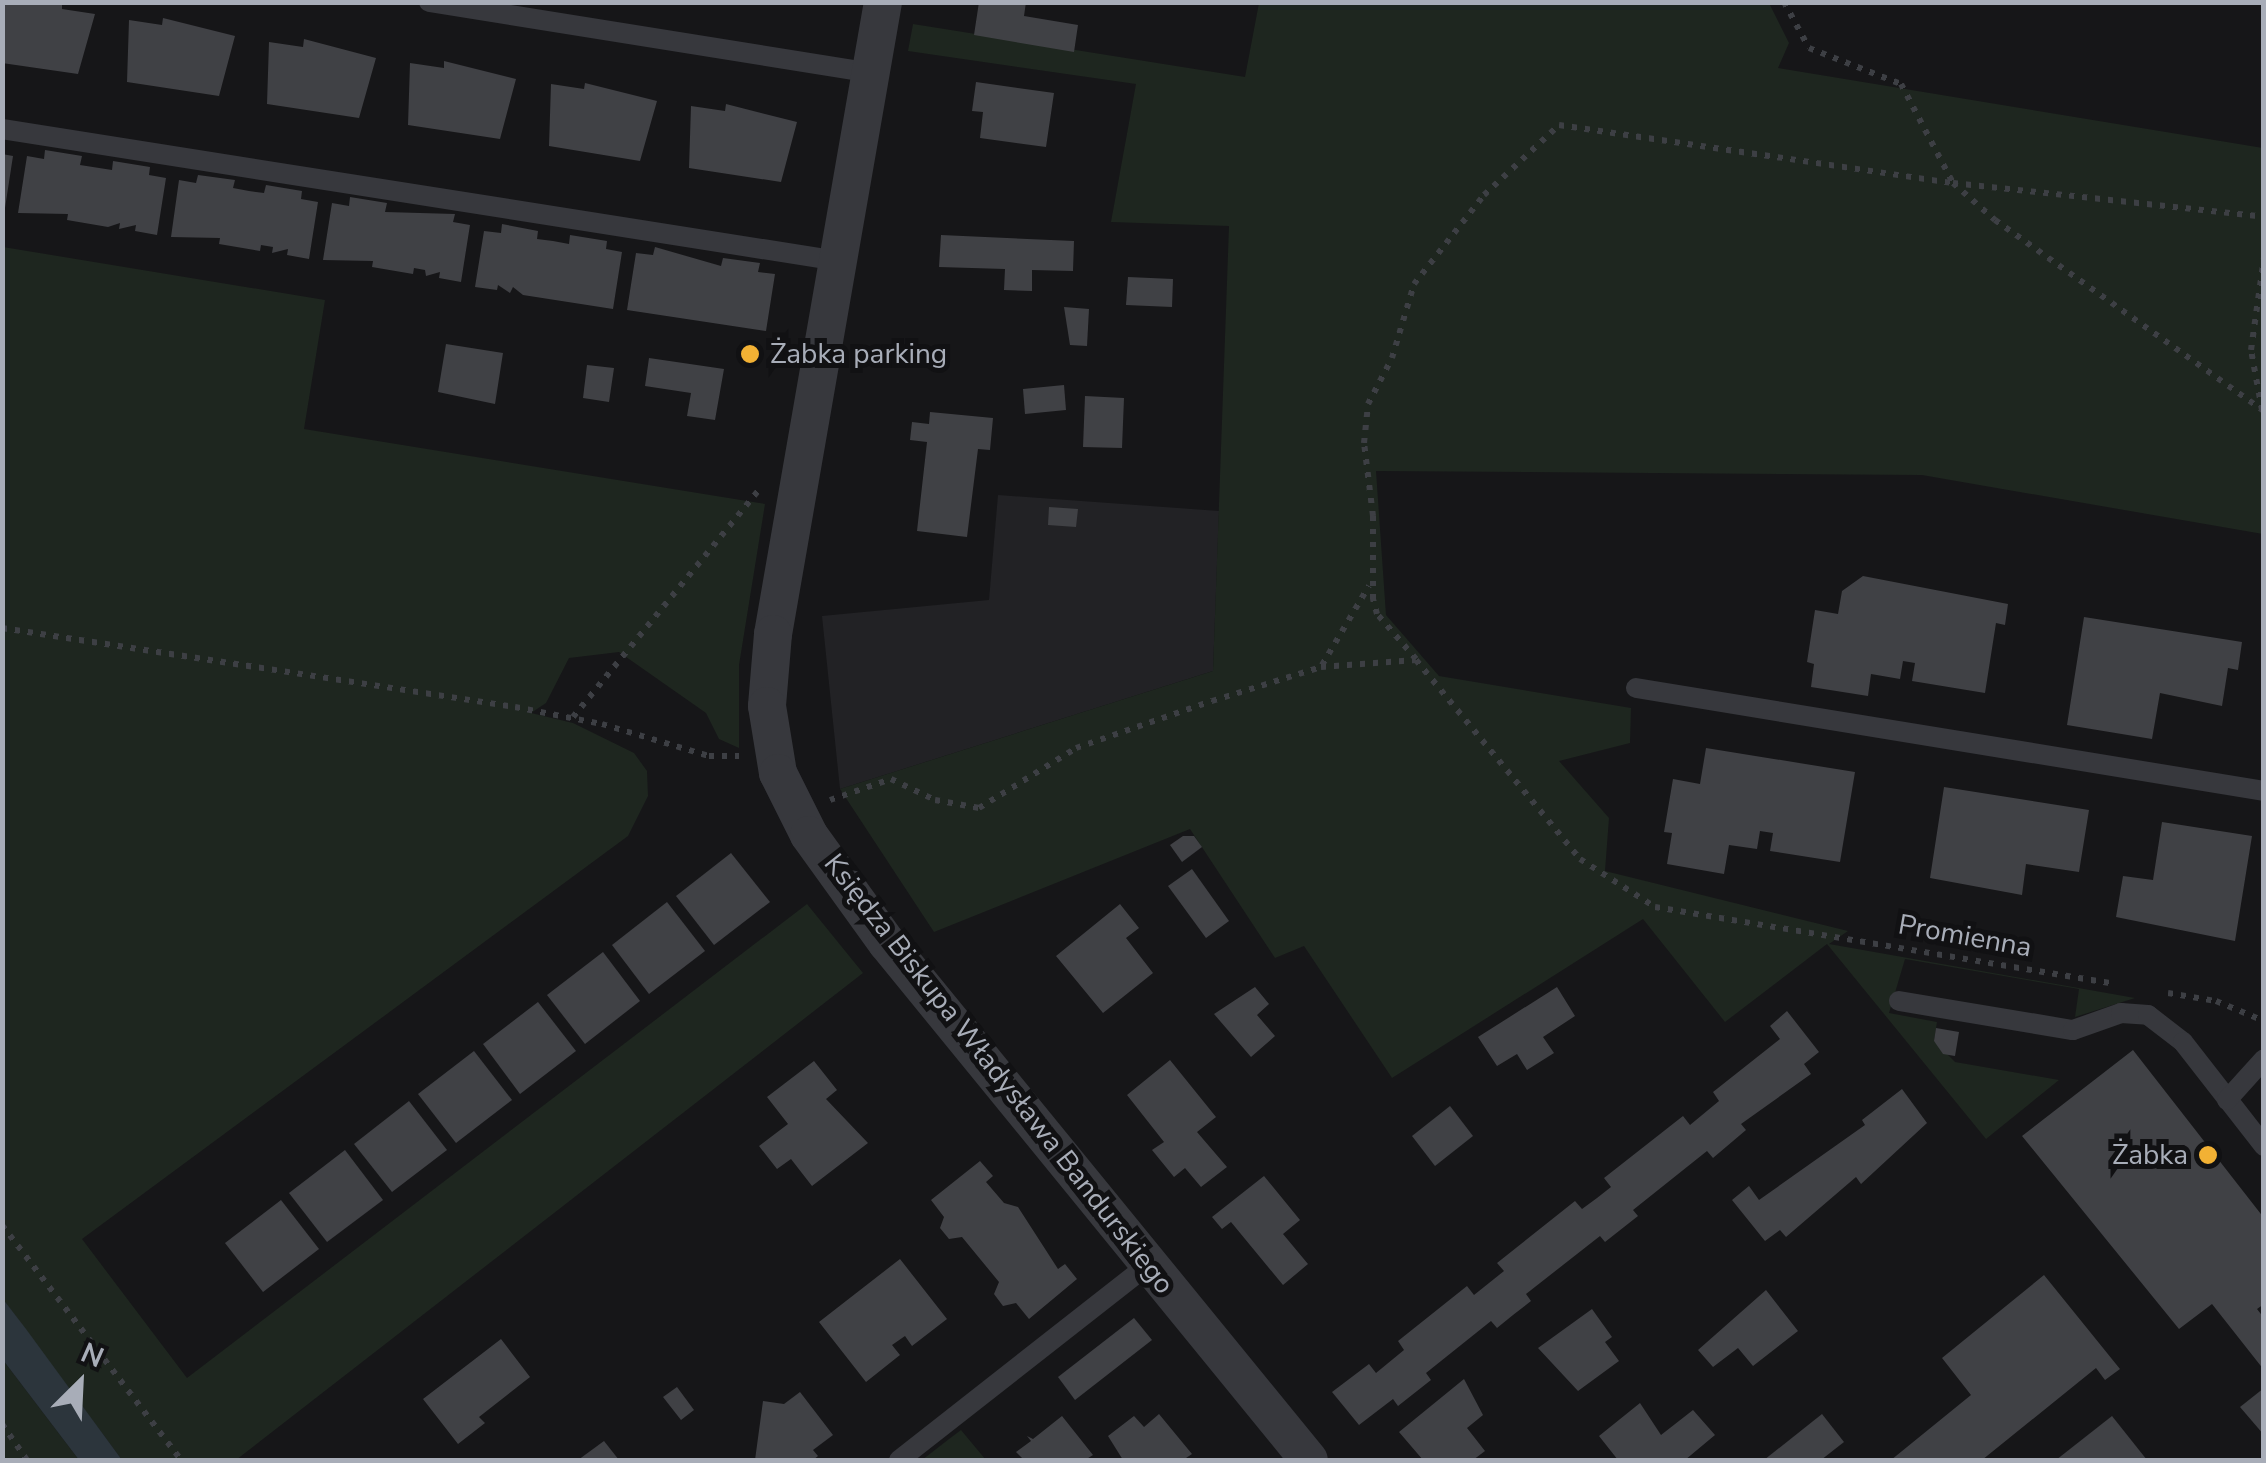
<!DOCTYPE html>
<html>
<head>
<meta charset="utf-8">
<style>
  body { margin:0 }
  #map { position:relative; width:2266px; height:1463px; overflow:hidden; background:#161618; font-family:"Nunito Sans",sans-serif }
  div>[style] { position:absolute }
  .built>* { inset:0; background:#222225 }
  .green>* { inset:0; background:#1e261f }
  .water>* { inset:0; background:#2c353c }
  .building>* { inset:0; background:#404145 }
  .path>* { height:6px; margin-top:-3px; transform-origin:0; background:repeating-linear-gradient(90deg,#3d3f44 0 5px,transparent 0 13px) }
  .lane>* { height:20px; margin:-10px; padding:0 10px; transform-origin:10px; border-radius:10px; background:#37383d }
  .street>* { height:38px; margin:-19px; padding:0 19px; transform-origin:19px; border-radius:19px; background:#37383d }
  .dots>* { width:28px; height:28px; translate:-50% -50%; box-sizing:border-box; border:5px solid #111113; border-radius:50% }
  span { translate:-50% -50%; white-space:nowrap; text-align:center; line-height:1.15; -webkit-text-stroke:10px #111113; paint-order:stroke }
  .poi-label { font-size:28px; color:#a8adb8 }
  .left { translate:0 -50%; text-align:left }
  .right { translate:-100% -50%; text-align:right }
  .street-label { font-size:28px; color:#a8adb8 }
  .frame { position:absolute; inset:0; border:5px solid #a8adb8; pointer-events:none }
  .north { position:absolute; left:30px; top:1333px; width:100px; height:100px; -webkit-text-stroke:8px #111113; paint-order:stroke; rotate:24deg; font-size:28px; font-weight:700; line-height:40px; text-align:center; color:#a8adb8 }
  .north::after { content:''; display:block; margin:auto; width:35px; height:45px; background:#a8adb8; clip-path:polygon(50% 0,100% 100%,50% 72%,0 100%) }
</style>
</head>
<body>
<div id="map">
  <div class="built">
    <i style="clip-path:polygon(998px 495px,1219px 511px,1213px 671px,840px 789px,822px 616px,989px 600px)"></i>
  </div>
  <div class="green">
    <i style="clip-path:polygon(1259px 3px,1769px 3px,1789px 43px,1778px 68px,2263px 148px,2263px 534px,1922px 475px,1376px 471px,1386px 615px,1439px 676px,1631px 708px,1630px 743px,1559px 761px,1609px 818px,1605px 871px,1848px 931px,1829px 944px,2135px 998px,2075px 1017px,2079px 989px,1905px 959px,1889px 1013px,1937px 1022px,1934px 1041px,1955px 1062px,2059px 1080px,1986px 1139px,1827px 944px,1725px 1022px,1643px 919px,1392px 1078px,1304px 946px,1275px 958px,1190px 829px,934px 932px,840px 789px,1213px 671px,1229px 226px,1111px 222px,1136px 84px,908px 51px,913px 24px,1245px 77px)"></i>
    <i style="clip-path:polygon(3px 247px,325px 300px,304px 429px,765px 504px,739px 665px,739px 748px,719px 739px,706px 713px,619px 652px,569px 658px,546px 703px,531px 713px,573px 723px,634px 753px,647px 771px,648px 796px,628px 836px,82px 1239px,187px 1378px,807px 904px,863px 973px,236px 1460px,122px 1460px,3px 1299px)"></i>
    <i style="clip-path:polygon(3px 1360px,79px 1460px,3px 1460px)"></i>
    <i style="clip-path:polygon(961px 1430px,986px 1460px,922px 1460px,949px 1439px)"></i>
  </div>
  <div class="water">
    <i style="clip-path:polygon(3px 1299px,26px 1329px,122px 1460px,79px 1460px,3px 1360px)"></i>
  </div>
  <div class="building">
    <i style="clip-path:polygon(2px 2px,62px 2px,62px 9px,95px 14px,78px 74px,2px 63px)"></i>
    <i style="clip-path:polygon(979px 2px,1026px 2px,1024px 16px,1078px 25px,1074px 52px,974px 35px)"></i>
    <i style="clip-path:polygon(163px 18px,235px 36px,219px 96px,127px 82px,129px 20px,162px 25px)"></i>
    <i style="clip-path:polygon(304px 39px,376px 58px,359px 118px,267px 104px,269px 42px,303px 47px)"></i>
    <i style="clip-path:polygon(444px 61px,516px 79px,500px 139px,408px 125px,410px 63px,444px 68px)"></i>
    <i style="clip-path:polygon(976px 82px,1054px 93px,1046px 147px,980px 138px,983px 112px,972px 111px)"></i>
    <i style="clip-path:polygon(585px 83px,657px 101px,640px 161px,549px 146px,551px 84px,584px 89px)"></i>
    <i style="clip-path:polygon(726px 104px,797px 122px,781px 182px,689px 168px,691px 106px,725px 111px)"></i>
    <i style="clip-path:polygon(45px 150px,82px 156px,80px 165px,112px 170px,113px 161px,150px 167px,149px 175px,166px 178px,157px 235px,135px 231px,136px 225px,119px 229px,120px 223px,108px 227px,67px 220px,68px 214px,18px 213px,27px 156px,44px 159px)"></i>
    <i style="clip-path:polygon(2px 154px,13px 156px,5px 208px,2px 208px)"></i>
    <i style="clip-path:polygon(198px 175px,235px 180px,233px 188px,249px 191px,264px 193px,266px 185px,302px 191px,301px 199px,318px 202px,309px 259px,287px 255px,288px 249px,272px 253px,273px 247px,261px 245px,260px 251px,219px 244px,220px 238px,171px 237px,179px 180px,196px 183px)"></i>
    <i style="clip-path:polygon(350px 197px,387px 203px,385px 212px,455px 214px,453px 222px,470px 225px,461px 282px,439px 278px,440px 272px,426px 276px,425px 270px,414px 268px,413px 274px,372px 267px,373px 261px,323px 260px,332px 203px,349px 206px)"></i>
    <i style="clip-path:polygon(502px 224px,538px 231px,537px 239px,553px 241px,569px 244px,570px 235px,607px 241px,606px 249px,622px 252px,613px 309px,523px 295px,513px 287px,510px 293px,498px 285px,497px 290px,475px 287px,484px 231px,501px 233px)"></i>
    <i style="clip-path:polygon(941px 235px,1074px 241px,1073px 271px,1032px 270px,1032px 291px,1004px 290px,1005px 269px,939px 267px)"></i>
    <i style="clip-path:polygon(655px 247px,721px 266px,723px 258px,760px 263px,758px 272px,775px 274px,766px 331px,627px 310px,636px 253px,653px 255px)"></i>
    <i style="clip-path:polygon(1128px 277px,1173px 279px,1172px 307px,1126px 305px)"></i>
    <i style="clip-path:polygon(1064px 307px,1089px 309px,1087px 346px,1070px 345px)"></i>
    <i style="clip-path:polygon(446px 344px,503px 353px,495px 404px,438px 392px)"></i>
    <i style="clip-path:polygon(649px 358px,724px 369px,715px 420px,687px 416px,691px 393px,645px 386px)"></i>
    <i style="clip-path:polygon(587px 365px,614px 368px,609px 402px,583px 398px)"></i>
    <i style="clip-path:polygon(1064px 385px,1066px 410px,1025px 414px,1023px 389px)"></i>
    <i style="clip-path:polygon(1085px 396px,1124px 398px,1122px 448px,1083px 447px)"></i>
    <i style="clip-path:polygon(930px 412px,993px 418px,990px 450px,978px 449px,967px 537px,917px 531px,927px 442px,910px 440px,912px 422px,929px 424px)"></i>
    <i style="clip-path:polygon(1049px 507px,1078px 509px,1076px 527px,1048px 525px)"></i>
    <i style="clip-path:polygon(1863px 576px,2008px 604px,2005px 625px,1996px 623px,1985px 693px,1912px 681px,1915px 663px,1903px 661px,1900px 679px,1871px 674px,1868px 696px,1811px 687px,1814px 664px,1807px 662px,1815px 610px,1838px 614px,1842px 591px)"></i>
    <i style="clip-path:polygon(2084px 617px,2242px 642px,2238px 670px,2228px 668px,2222px 706px,2160px 693px,2152px 739px,2067px 725px)"></i>
    <i style="clip-path:polygon(1706px 748px,1855px 772px,1840px 862px,1770px 851px,1773px 833px,1760px 831px,1757px 849px,1729px 845px,1724px 874px,1667px 864px,1672px 833px,1664px 832px,1673px 779px,1700px 784px)"></i>
    <i style="clip-path:polygon(1944px 787px,2089px 810px,2079px 872px,2026px 864px,2022px 895px,1930px 878px)"></i>
    <i style="clip-path:polygon(2162px 822px,2252px 836px,2235px 941px,2116px 917px,2123px 876px,2153px 880px)"></i>
    <i style="clip-path:polygon(1183px 836px,1194px 836px,1202px 847px,1182px 862px,1170px 845px)"></i>
    <i style="clip-path:polygon(731px 853px,770px 902px,714px 945px,676px 896px)"></i>
    <i style="clip-path:polygon(1192px 869px,1229px 921px,1206px 938px,1168px 886px)"></i>
    <i style="clip-path:polygon(667px 902px,705px 951px,649px 994px,612px 945px)"></i>
    <i style="clip-path:polygon(1120px 904px,1139px 928px,1126px 938px,1153px 973px,1103px 1013px,1056px 956px)"></i>
    <i style="clip-path:polygon(603px 952px,640px 1001px,585px 1044px,547px 995px)"></i>
    <i style="clip-path:polygon(1255px 987px,1269px 1004px,1257px 1015px,1275px 1036px,1251px 1057px,1214px 1014px)"></i>
    <i style="clip-path:polygon(1557px 987px,1575px 1016px,1543px 1037px,1554px 1053px,1527px 1070px,1517px 1054px,1497px 1066px,1478px 1037px)"></i>
    <i style="clip-path:polygon(538px 1002px,576px 1051px,520px 1094px,483px 1044px)"></i>
    <i style="clip-path:polygon(1787px 1011px,1819px 1052px,1804px 1064px,1811px 1074px,1741px 1124px,1746px 1130px,1713px 1158px,1707px 1151px,1633px 1210px,1638px 1216px,1605px 1242px,1600px 1236px,1526px 1294px,1531px 1301px,1513px 1315px,1497px 1328px,1491px 1321px,1426px 1373px,1431px 1380px,1398px 1406px,1393px 1399px,1359px 1425px,1332px 1392px,1369px 1364px,1376px 1373px,1404px 1350px,1398px 1341px,1467px 1286px,1474px 1295px,1504px 1271px,1497px 1263px,1575px 1201px,1582px 1209px,1597px 1198px,1611px 1187px,1604px 1178px,1683px 1116px,1690px 1125px,1719px 1101px,1713px 1092px,1780px 1039px,1770px 1026px)"></i>
    <i style="clip-path:polygon(1936px 1028px,1959px 1032px,1955px 1056px,1943px 1054px,1934px 1041px)"></i>
    <i style="clip-path:polygon(2133px 1050px,2264px 1218px,2264px 1304px,2257px 1309px,2264px 1318px,2264px 1370px,2212px 1304px,2179px 1329px,2022px 1136px)"></i>
    <i style="clip-path:polygon(474px 1051px,512px 1100px,456px 1143px,418px 1094px)"></i>
    <i style="clip-path:polygon(1170px 1060px,1216px 1117px,1197px 1132px,1227px 1167px,1201px 1187px,1185px 1168px,1174px 1177px,1152px 1150px,1164px 1142px,1127px 1095px)"></i>
    <i style="clip-path:polygon(814px 1061px,837px 1090px,826px 1099px,868px 1143px,812px 1186px,791px 1159px,777px 1169px,759px 1146px,788px 1124px,767px 1097px)"></i>
    <i style="clip-path:polygon(1902px 1089px,1927px 1123px,1861px 1184px,1856px 1177px,1786px 1237px,1780px 1230px,1765px 1241px,1732px 1200px,1749px 1186px,1759px 1200px,1865px 1125px,1862px 1120px)"></i>
    <i style="clip-path:polygon(409px 1101px,447px 1150px,392px 1192px,354px 1144px)"></i>
    <i style="clip-path:polygon(1450px 1106px,1473px 1136px,1435px 1166px,1412px 1136px)"></i>
    <i style="clip-path:polygon(345px 1150px,383px 1200px,327px 1242px,289px 1193px)"></i>
    <i style="clip-path:polygon(980px 1161px,993px 1176px,986px 1182px,1004px 1203px,1018px 1207px,1058px 1269px,1065px 1264px,1077px 1279px,1029px 1319px,1016px 1303px,1003px 1306px,994px 1294px,999px 1282px,962px 1237px,949px 1239px,940px 1228px,944px 1217px,931px 1200px)"></i>
    <i style="clip-path:polygon(1264px 1176px,1300px 1220px,1283px 1234px,1308px 1264px,1283px 1285px,1231px 1222px,1222px 1229px,1212px 1217px)"></i>
    <i style="clip-path:polygon(281px 1200px,319px 1249px,263px 1292px,225px 1243px)"></i>
    <i style="clip-path:polygon(900px 1259px,947px 1319px,912px 1346px,905px 1336px,892px 1345px,900px 1355px,866px 1382px,819px 1322px)"></i>
    <i style="clip-path:polygon(2044px 1275px,2120px 1369px,2105px 1380px,2096px 1368px,1982px 1460px,1891px 1460px,1971px 1395px,1942px 1358px)"></i>
    <i style="clip-path:polygon(1766px 1290px,1798px 1331px,1753px 1366px,1738px 1348px,1713px 1367px,1698px 1350px)"></i>
    <i style="clip-path:polygon(1592px 1309px,1612px 1337px,1605px 1342px,1619px 1361px,1578px 1391px,1538px 1348px)"></i>
    <i style="clip-path:polygon(1134px 1318px,1152px 1340px,1075px 1400px,1058px 1377px)"></i>
    <i style="clip-path:polygon(501px 1339px,530px 1377px,479px 1417px,485px 1423px,458px 1444px,423px 1399px)"></i>
    <i style="clip-path:polygon(1464px 1379px,1483px 1415px,1467px 1428px,1485px 1451px,1473px 1460px,1423px 1460px,1399px 1432px)"></i>
    <i style="clip-path:polygon(677px 1387px,694px 1410px,681px 1420px,663px 1397px)"></i>
    <i style="clip-path:polygon(2264px 1388px,2264px 1435px,2240px 1407px)"></i>
    <i style="clip-path:polygon(800px 1392px,833px 1435px,813px 1450px,818px 1456px,813px 1460px,755px 1460px,763px 1401px,784px 1404px)"></i>
    <i style="clip-path:polygon(1640px 1403px,1661px 1435px,1693px 1410px,1715px 1435px,1685px 1460px,1618px 1460px,1599px 1436px)"></i>
    <i style="clip-path:polygon(1159px 1414px,1192px 1454px,1183px 1460px,1123px 1460px,1108px 1436px,1134px 1416px,1144px 1427px)"></i>
    <i style="clip-path:polygon(1822px 1414px,1844px 1442px,1821px 1460px,1764px 1460px)"></i>
    <i style="clip-path:polygon(1062px 1416px,1093px 1455px,1085px 1460px,1024px 1460px,1016px 1452px,1031px 1441px,1027px 1436px,1033px 1439px)"></i>
    <i style="clip-path:polygon(2112px 1416px,2147px 1460px,2056px 1460px)"></i>
    <i style="clip-path:polygon(604px 1441px,619px 1460px,578px 1460px)"></i>
  </div>
  <div class="path">
    <i style="left:1784px;top:2px;width:52px;rotate:61.5deg"></i>
    <i style="left:1809px;top:48px;width:99px;rotate:21.4deg"></i>
    <i style="left:1901px;top:84px;width:112px;rotate:62.3deg"></i>
    <i style="left:1953px;top:183px;width:56px;rotate:41.4deg"></i>
    <i style="left:1995px;top:220px;width:330px;rotate:35.4deg"></i>
    <i style="left:2262px;top:410px;width:61px;rotate:-100.4deg"></i>
    <i style="left:2251px;top:350px;width:93px;rotate:-82deg"></i>
    <i style="left:2px;top:628px;width:519px;rotate:8.75deg"></i>
    <i style="left:515px;top:707px;width:89px;rotate:11.1deg"></i>
    <i style="left:602px;top:724px;width:112px;rotate:16.7deg"></i>
    <i style="left:709px;top:756px;width:30px"></i>
    <i style="left:1416px;top:659px;width:60px;rotate:-130.9deg"></i>
    <i style="left:1377px;top:614px;width:16px;rotate:-105deg"></i>
    <i style="left:1373px;top:599px;width:83px;rotate:-90deg"></i>
    <i style="left:1373px;top:516px;width:74px;rotate:-97deg"></i>
    <i style="left:1364px;top:443px;width:39px;rotate:-84deg"></i>
    <i style="left:1368px;top:404px;width:52px;rotate:-62.4deg"></i>
    <i style="left:1392px;top:358px;width:77px;rotate:-73.4deg"></i>
    <i style="left:1414px;top:284px;width:113px;rotate:-51.8deg"></i>
    <i style="left:1484px;top:195px;width:103px;rotate:-43deg"></i>
    <i style="left:1559px;top:125px;width:398px;rotate:8.4deg"></i>
    <i style="left:1953px;top:183px;width:313px;rotate:6.2deg"></i>
    <i style="left:1322px;top:665px;width:92px;rotate:-59.3deg"></i>
    <i style="left:573px;top:717px;width:297px;rotate:-50.7deg"></i>
    <i style="left:830px;top:800px;width:65px;rotate:-19deg"></i>
    <i style="left:891px;top:779px;width:49px;rotate:25.5deg"></i>
    <i style="left:935px;top:800px;width:45px;rotate:10.3deg"></i>
    <i style="left:979px;top:808px;width:114px;rotate:-31.7deg"></i>
    <i style="left:1076px;top:748px;width:144px;rotate:-19.1deg"></i>
    <i style="left:1212px;top:701px;width:114px;rotate:-17.3deg"></i>
    <i style="left:1321px;top:667px;width:95px;rotate:-4.2deg"></i>
    <i style="left:1416px;top:660px;width:258px;rotate:50.5deg"></i>
    <i style="left:1580px;top:859px;width:89px;rotate:32.6deg"></i>
    <i style="left:1655px;top:907px;width:467px;rotate:9.5deg"></i>
    <i style="left:2168px;top:993px;width:49px;rotate:9.5deg"></i>
    <i style="left:2216px;top:1001px;width:52px;rotate:22.6deg"></i>
    <i style="left:2px;top:1225px;width:295px;rotate:52.7deg"></i>
    <i style="left:2px;top:1424px;width:44px;rotate:55.2deg"></i>
  </div>
  <div class="lane">
    <i style="left:429px;top:2px;width:448px;rotate:9.1deg"></i>
    <i style="left:2px;top:129px;width:846px;rotate:8.97deg"></i>
    <i style="left:1636px;top:688px;width:636px;rotate:9.31deg"></i>
    <i style="left:1899px;top:1001px;width:176px;rotate:9.5deg"></i>
    <i style="left:2073px;top:1030px;width:51px;rotate:-19.5deg"></i>
    <i style="left:2121px;top:1013px;width:27px;rotate:4deg"></i>
    <i style="left:2148px;top:1015px;width:44px;rotate:37.6deg"></i>
    <i style="left:2183px;top:1042px;width:132px;rotate:52.1deg"></i>
    <i style="left:2227px;top:1100px;width:55px;rotate:-47.9deg"></i>
    <i style="left:899px;top:1460px;width:318px;rotate:-38.1deg"></i>
  </div>
  <div class="street">
    <i style="left:883px;top:2px;width:642px;rotate:99.87deg"></i>
    <i style="left:773px;top:634px;width:72px;rotate:94.8deg"></i>
    <i style="left:767px;top:706px;width:68px;rotate:80.7deg"></i>
    <i style="left:778px;top:773px;width:69px;rotate:63.4deg"></i>
    <i style="left:809px;top:835px;width:133px;rotate:54.2deg"></i>
    <i style="left:887px;top:943px;width:667px;rotate:50.78deg"></i>
  </div>
  <div class="dots">
    <i style="left:750px;top:354px;background:#f2b134"></i>
    <i style="left:2208px;top:1155px;background:#f2b134"></i>
  </div>
  <div class="poi-label">
    <span class="left" style="left:770px;top:354px">Żabka parking</span>
    <span class="right" style="left:2188px;top:1155px">Żabka</span>
  </div>
  <div class="street-label">
    <span style="left:1965px;top:936px;rotate:10deg">Promienna</span>
    <span style="left:999px;top:1074px;rotate:52deg">Księdza Biskupa Władysława Bandurskiego</span>
  </div>
  <div class="frame"></div>
  <div class="north">N</div>
</div>
</body>
</html>
